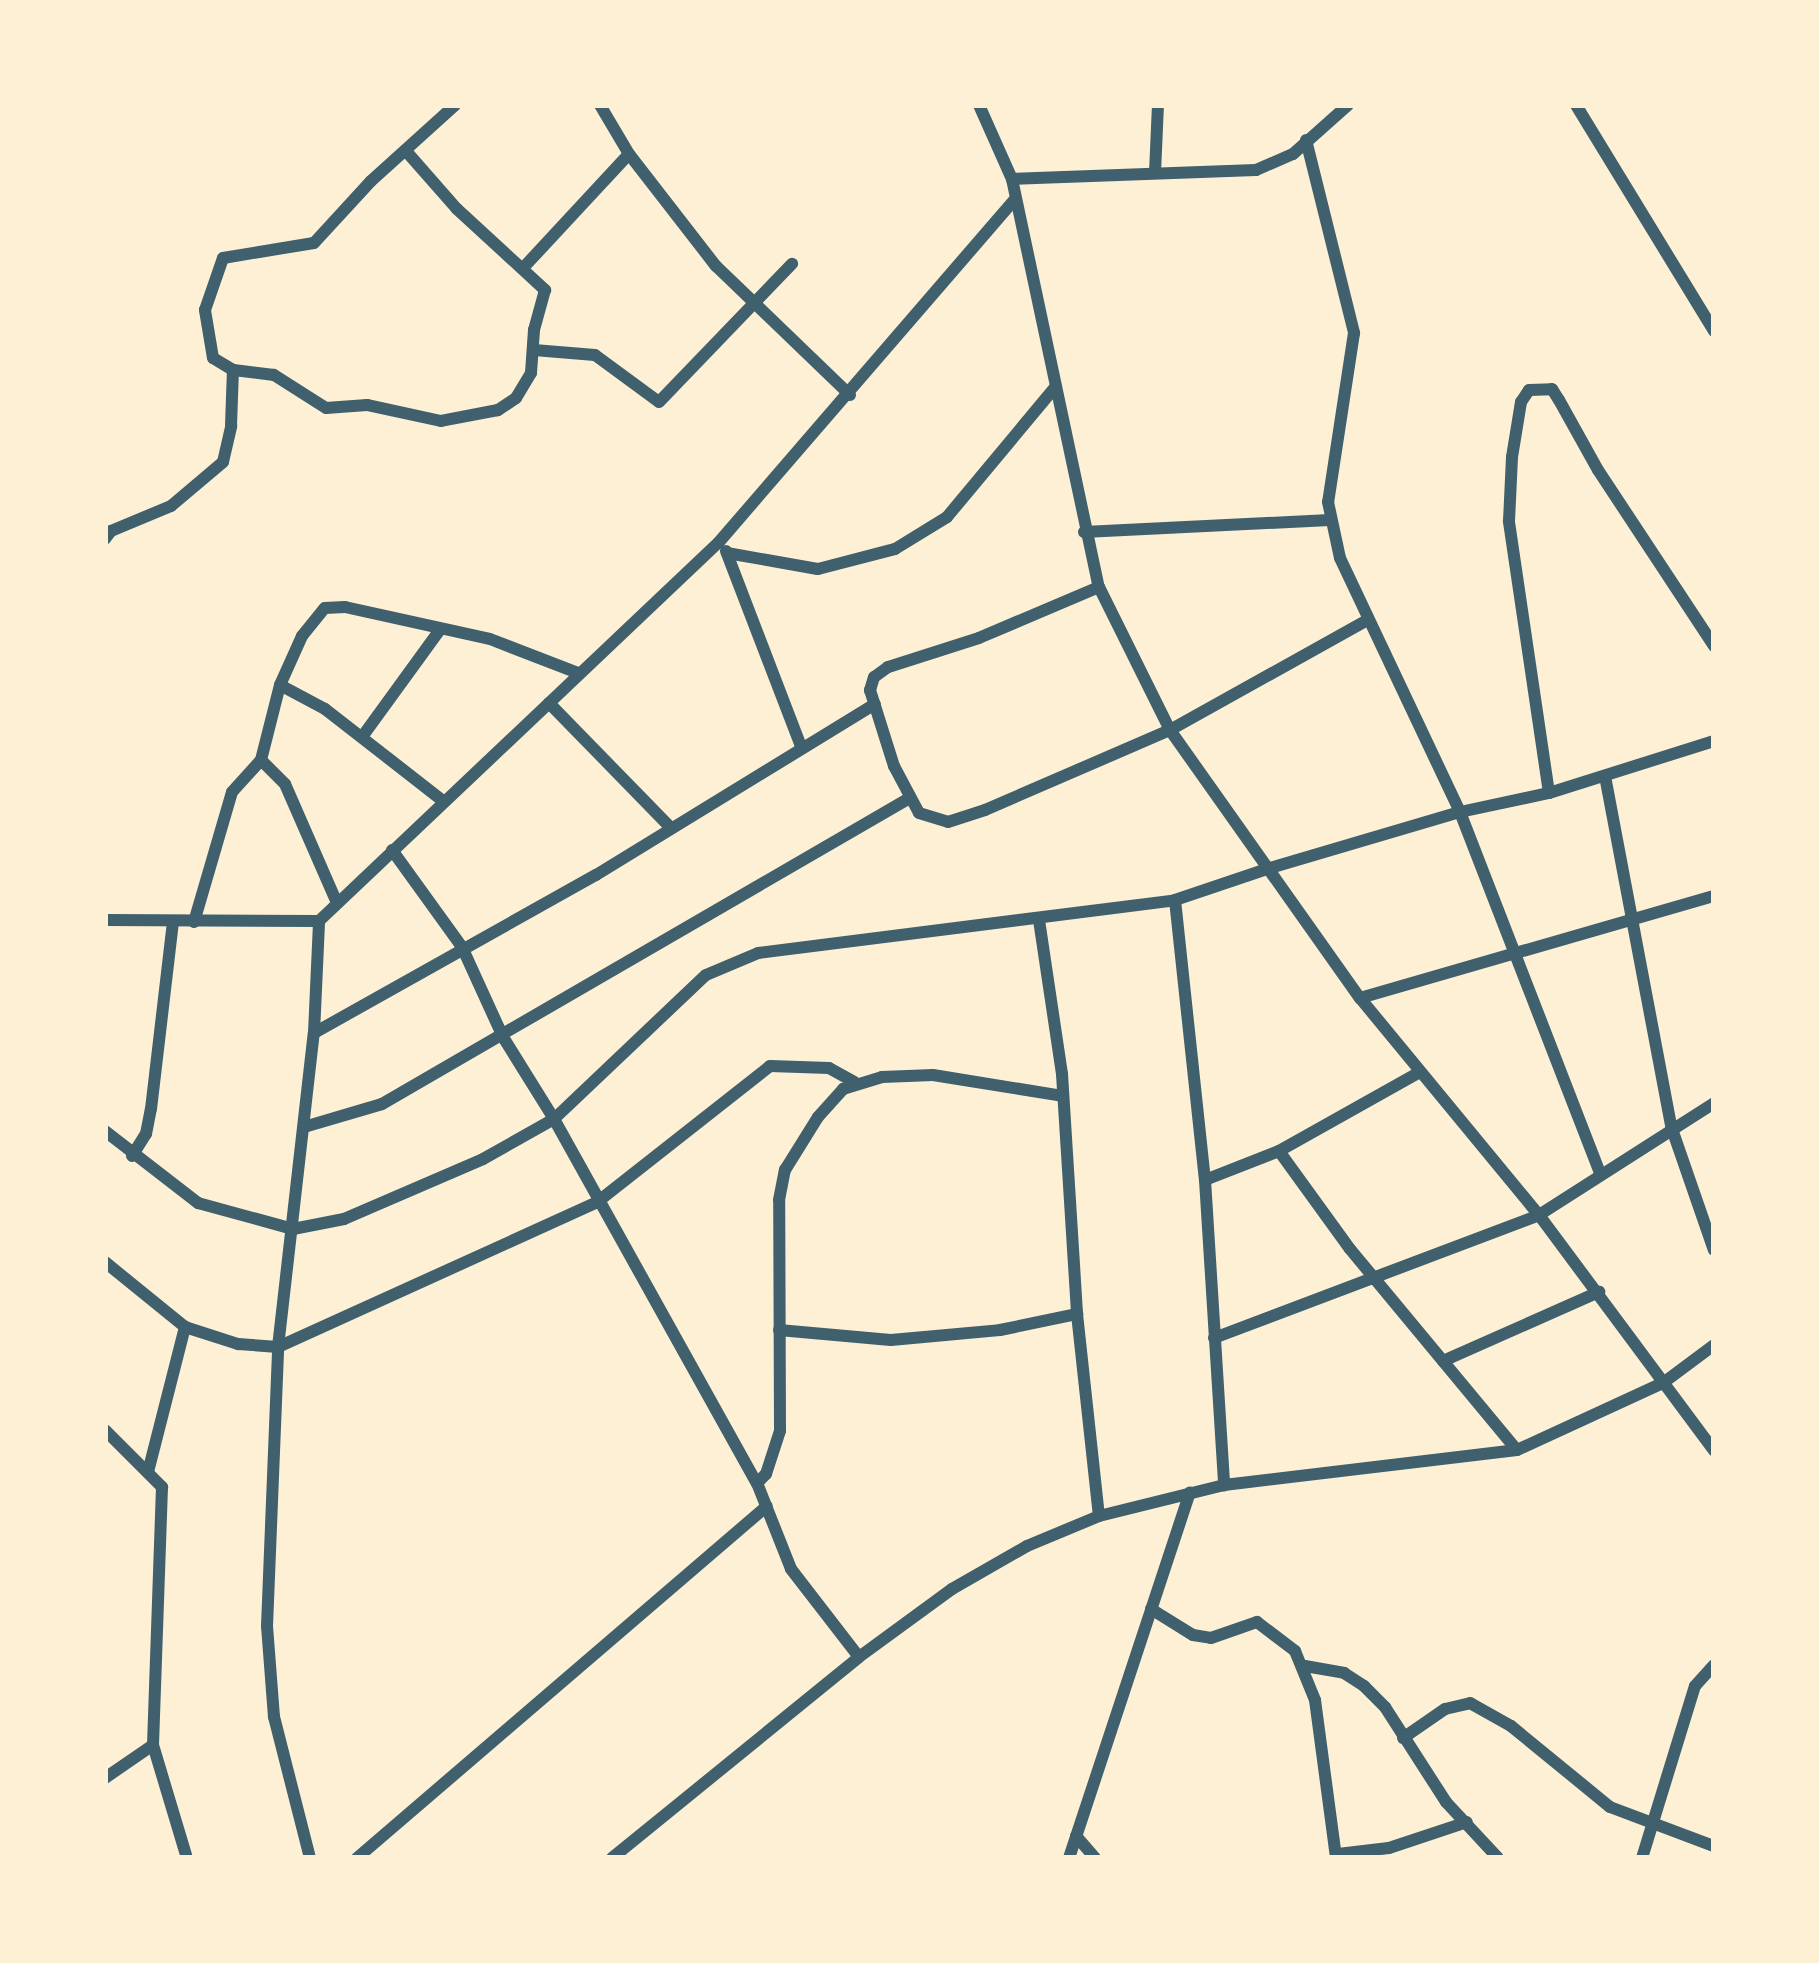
<!DOCTYPE html>
<html>
<head>
<meta charset="utf-8">
<style>
  body { margin:0 }
  #map { position:relative; width:1819px; height:1963px; overflow:hidden; background:#fdf0d5; font-family:"DM Sans",sans-serif }
  div>[style] { position:absolute }
  .minor>* { height:12px; margin:-6px; padding:0 6px; transform-origin:6px; border-radius:6px; background:#3f606c }
  span { translate:-50% -50%; white-space:nowrap; text-align:center; line-height:1.15; -webkit-text-stroke:10px #fdf0d5; paint-order:stroke }
  .frame { position:absolute; inset:0; border:108px solid #fdf0d5; pointer-events:none }
</style>
</head>
<body>
<div id="map">
  <div class="minor">
    <i style="left:600px;top:105px;width:57px;rotate:59.4deg"></i>
    <i style="left:629px;top:154px;width:142px;rotate:52.2deg"></i>
    <i style="left:716px;top:266px;width:186px;rotate:43.9deg"></i>
    <i style="left:979px;top:105px;width:81px;rotate:66deg"></i>
    <i style="left:1012px;top:179px;width:417px;rotate:78deg"></i>
    <i style="left:1099px;top:587px;width:160px;rotate:63.6deg"></i>
    <i style="left:1170px;top:730px;width:329px;rotate:54.7deg"></i>
    <i style="left:1360px;top:998px;width:281px;rotate:50.5deg"></i>
    <i style="left:1539px;top:1215px;width:294px;rotate:53.4deg"></i>
    <i style="left:1576px;top:105px;width:265px;rotate:58.6deg"></i>
    <i style="left:1306px;top:140px;width:199px;rotate:76deg"></i>
    <i style="left:1354px;top:333px;width:171px;rotate:98.7deg"></i>
    <i style="left:1328px;top:502px;width:57px;rotate:77.9deg"></i>
    <i style="left:1340px;top:558px;width:281px;rotate:64.7deg"></i>
    <i style="left:1460px;top:812px;width:387px;rotate:68.8deg"></i>
    <i style="left:406px;top:151px;width:77px;rotate:48.7deg"></i>
    <i style="left:457px;top:209px;width:120px;rotate:42.6deg"></i>
    <i style="left:545px;top:290px;width:41px;rotate:105.4deg"></i>
    <i style="left:534px;top:330px;width:43px;rotate:94deg"></i>
    <i style="left:531px;top:373px;width:29px;rotate:121deg"></i>
    <i style="left:516px;top:398px;width:22px;rotate:146deg"></i>
    <i style="left:498px;top:410px;width:58px;rotate:169.1deg"></i>
    <i style="left:441px;top:421px;width:76px;rotate:-167.8deg"></i>
    <i style="left:367px;top:405px;width:41px;rotate:175.8deg"></i>
    <i style="left:326px;top:408px;width:62px;rotate:-147.6deg"></i>
    <i style="left:274px;top:375px;width:41px;rotate:-173deg"></i>
    <i style="left:233px;top:370px;width:23px;rotate:-149deg"></i>
    <i style="left:213px;top:358px;width:49px;rotate:-99.5deg"></i>
    <i style="left:205px;top:310px;width:55px;rotate:-70.9deg"></i>
    <i style="left:223px;top:258px;width:92px;rotate:-9.4deg"></i>
    <i style="left:314px;top:243px;width:84px;rotate:-47.4deg"></i>
    <i style="left:371px;top:181px;width:113px;rotate:-42.1deg"></i>
    <i style="left:1155px;top:173px;width:68px;rotate:-87.5deg"></i>
    <i style="left:1012px;top:179px;width:244px;rotate:-2.1deg"></i>
    <i style="left:1256px;top:170px;width:40px;rotate:-23.4deg"></i>
    <i style="left:1293px;top:154px;width:74px;rotate:-41.7deg"></i>
    <i style="left:524px;top:267px;width:154px;rotate:-47.1deg"></i>
    <i style="left:534px;top:350px;width:61px;rotate:4.7deg"></i>
    <i style="left:595px;top:355px;width:79px;rotate:36.3deg"></i>
    <i style="left:659px;top:402px;width:192px;rotate:-46.1deg"></i>
    <i style="left:1084px;top:532px;width:246px;rotate:-2.8deg"></i>
    <i style="left:105px;top:539px;width:10px;rotate:-53deg"></i>
    <i style="left:111px;top:531px;width:65px;rotate:-22.6deg"></i>
    <i style="left:171px;top:506px;width:68px;rotate:-40.2deg"></i>
    <i style="left:223px;top:462px;width:37px;rotate:-77deg"></i>
    <i style="left:231px;top:426px;width:56px;rotate:-88deg"></i>
    <i style="left:726px;top:551px;width:209px;rotate:69deg"></i>
    <i style="left:727px;top:553px;width:92px;rotate:10deg"></i>
    <i style="left:818px;top:569px;width:80px;rotate:-14.6deg"></i>
    <i style="left:895px;top:549px;width:61px;rotate:-31.6deg"></i>
    <i style="left:947px;top:517px;width:170px;rotate:-50.2deg"></i>
    <i style="left:1099px;top:587px;width:130px;rotate:157deg"></i>
    <i style="left:979px;top:638px;width:96px;rotate:162.3deg"></i>
    <i style="left:888px;top:667px;width:17px;rotate:144deg"></i>
    <i style="left:874px;top:677px;width:14px;rotate:107deg"></i>
    <i style="left:870px;top:690px;width:80px;rotate:72.5deg"></i>
    <i style="left:894px;top:766px;width:53px;rotate:62deg"></i>
    <i style="left:919px;top:813px;width:30px;rotate:17deg"></i>
    <i style="left:948px;top:822px;width:39px;rotate:-18deg"></i>
    <i style="left:985px;top:810px;width:202px;rotate:-23.4deg"></i>
    <i style="left:1170px;top:730px;width:227px;rotate:-29.1deg"></i>
    <i style="left:280px;top:685px;width:51px;rotate:28.1deg"></i>
    <i style="left:325px;top:709px;width:150px;rotate:37.9deg"></i>
    <i style="left:549px;top:703px;width:175px;rotate:45.7deg"></i>
    <i style="left:362px;top:737px;width:131px;rotate:-54deg"></i>
    <i style="left:261px;top:760px;width:34px;rotate:45deg"></i>
    <i style="left:285px;top:784px;width:130px;rotate:66.4deg"></i>
    <i style="left:1605px;top:776px;width:359px;rotate:79.3deg"></i>
    <i style="left:1672px;top:1129px;width:128px;rotate:70.9deg"></i>
    <i style="left:1549px;top:793px;width:275px;rotate:-98.4deg"></i>
    <i style="left:1509px;top:521px;width:64px;rotate:-87.3deg"></i>
    <i style="left:1512px;top:457px;width:56px;rotate:-80.7deg"></i>
    <i style="left:1521px;top:402px;width:14px;rotate:-56deg"></i>
    <i style="left:1529px;top:390px;width:23px;rotate:-2deg"></i>
    <i style="left:1552px;top:389px;width:13px;rotate:58deg"></i>
    <i style="left:1559px;top:400px;width:80px;rotate:60.9deg"></i>
    <i style="left:1598px;top:470px;width:211px;rotate:56.6deg"></i>
    <i style="left:392px;top:850px;width:120px;rotate:54.2deg"></i>
    <i style="left:462px;top:947px;width:99px;rotate:65.5deg"></i>
    <i style="left:503px;top:1037px;width:97px;rotate:58.1deg"></i>
    <i style="left:554px;top:1119px;width:209px;rotate:-43.5deg"></i>
    <i style="left:706px;top:975px;width:56px;rotate:-22.9deg"></i>
    <i style="left:758px;top:953px;width:420px;rotate:-7.2deg"></i>
    <i style="left:1175px;top:900px;width:97px;rotate:-18.6deg"></i>
    <i style="left:1267px;top:869px;width:201px;rotate:-16.5deg"></i>
    <i style="left:1460px;top:812px;width:91px;rotate:-12.1deg"></i>
    <i style="left:1549px;top:793px;width:173px;rotate:-17.5deg"></i>
    <i style="left:1175px;top:900px;width:282px;rotate:83.9deg"></i>
    <i style="left:1205px;top:1180px;width:306px;rotate:86.4deg"></i>
    <i style="left:105px;top:920px;width:214px;rotate:0.3deg"></i>
    <i style="left:1039px;top:920px;width:156px;rotate:81.5deg"></i>
    <i style="left:1062px;top:1074px;width:240px;rotate:86.4deg"></i>
    <i style="left:1077px;top:1314px;width:203px;rotate:83.8deg"></i>
    <i style="left:194px;top:922px;width:135px;rotate:-73.7deg"></i>
    <i style="left:232px;top:792px;width:43px;rotate:-47.8deg"></i>
    <i style="left:261px;top:760px;width:77px;rotate:-75.8deg"></i>
    <i style="left:280px;top:685px;width:54px;rotate:-65.8deg"></i>
    <i style="left:302px;top:636px;width:36px;rotate:-51deg"></i>
    <i style="left:325px;top:608px;width:20px;rotate:-3deg"></i>
    <i style="left:345px;top:607px;width:148px;rotate:12.4deg"></i>
    <i style="left:490px;top:639px;width:94px;rotate:21.1deg"></i>
    <i style="left:1360px;top:998px;width:368px;rotate:-16.1deg"></i>
    <i style="left:314px;top:1033px;width:323px;rotate:-29.3deg"></i>
    <i style="left:596px;top:875px;width:327px;rotate:-31.5deg"></i>
    <i style="left:304px;top:1127px;width:81px;rotate:-16.4deg"></i>
    <i style="left:382px;top:1104px;width:608px;rotate:-30.11deg"></i>
    <i style="left:105px;top:1131px;width:118px;rotate:37.7deg"></i>
    <i style="left:198px;top:1203px;width:98px;rotate:15.3deg"></i>
    <i style="left:293px;top:1229px;width:52px;rotate:-11.1deg"></i>
    <i style="left:344px;top:1219px;width:151px;rotate:-23.3deg"></i>
    <i style="left:483px;top:1159px;width:81px;rotate:-29.4deg"></i>
    <i style="left:554px;top:1119px;width:417px;rotate:60.9deg"></i>
    <i style="left:757px;top:1483px;width:92px;rotate:68.4deg"></i>
    <i style="left:791px;top:1569px;width:111px;rotate:52.3deg"></i>
    <i style="left:1279px;top:1151px;width:121px;rotate:54.1deg"></i>
    <i style="left:1350px;top:1249px;width:261px;rotate:50.3deg"></i>
    <i style="left:132px;top:1156px;width:26px;rotate:-58deg"></i>
    <i style="left:146px;top:1134px;width:25px;rotate:-79deg"></i>
    <i style="left:151px;top:1109px;width:189px;rotate:-83.3deg"></i>
    <i style="left:1205px;top:1180px;width:79px;rotate:-21.4deg"></i>
    <i style="left:1279px;top:1151px;width:159px;rotate:-29.3deg"></i>
    <i style="left:105px;top:1262px;width:103px;rotate:39.1deg"></i>
    <i style="left:185px;top:1327px;width:56px;rotate:17.8deg"></i>
    <i style="left:238px;top:1344px;width:40px;rotate:4.3deg"></i>
    <i style="left:278px;top:1347px;width:349px;rotate:-24.4deg"></i>
    <i style="left:596px;top:1203px;width:221px;rotate:-38.2deg"></i>
    <i style="left:770px;top:1066px;width:59px;rotate:1.9deg"></i>
    <i style="left:829px;top:1068px;width:29px;rotate:29deg"></i>
    <i style="left:779px;top:1330px;width:112px;rotate:5.1deg"></i>
    <i style="left:891px;top:1340px;width:109px;rotate:-5.2deg"></i>
    <i style="left:1000px;top:1330px;width:79px;rotate:-11.7deg"></i>
    <i style="left:1214px;top:1338px;width:347px;rotate:-20.7deg"></i>
    <i style="left:1539px;top:1215px;width:208px;rotate:-32.6deg"></i>
    <i style="left:1443px;top:1361px;width:171px;rotate:-23.9deg"></i>
    <i style="left:105px;top:1430px;width:81px;rotate:45deg"></i>
    <i style="left:162px;top:1487px;width:258px;rotate:92deg"></i>
    <i style="left:153px;top:1745px;width:118px;rotate:73.3deg"></i>
    <i style="left:148px;top:1472px;width:150px;rotate:-75.7deg"></i>
    <i style="left:757px;top:1483px;width:13px;rotate:-45deg"></i>
    <i style="left:766px;top:1474px;width:45px;rotate:-72deg"></i>
    <i style="left:780px;top:1431px;width:231px;rotate:-90.2deg"></i>
    <i style="left:779px;top:1200px;width:31px;rotate:-79deg"></i>
    <i style="left:785px;top:1170px;width:62px;rotate:-58.1deg"></i>
    <i style="left:818px;top:1117px;width:38px;rotate:-48deg"></i>
    <i style="left:843px;top:1089px;width:41px;rotate:-17.1deg"></i>
    <i style="left:882px;top:1077px;width:51px;rotate:-2.2deg"></i>
    <i style="left:933px;top:1075px;width:131px;rotate:9.2deg"></i>
    <i style="left:1151px;top:1609px;width:49px;rotate:31.8deg"></i>
    <i style="left:1193px;top:1635px;width:18px;rotate:9deg"></i>
    <i style="left:1211px;top:1638px;width:49px;rotate:-19.2deg"></i>
    <i style="left:1257px;top:1622px;width:48px;rotate:37.3deg"></i>
    <i style="left:1295px;top:1651px;width:53px;rotate:67.8deg"></i>
    <i style="left:1315px;top:1700px;width:159px;rotate:82.4deg"></i>
    <i style="left:1305px;top:1666px;width:40px;rotate:10deg"></i>
    <i style="left:1344px;top:1673px;width:24px;rotate:33deg"></i>
    <i style="left:1364px;top:1686px;width:30px;rotate:45deg"></i>
    <i style="left:1385px;top:1707px;width:113px;rotate:57.3deg"></i>
    <i style="left:1446px;top:1802px;width:76px;rotate:47.1deg"></i>
    <i style="left:1403px;top:1738px;width:51px;rotate:-34.6deg"></i>
    <i style="left:1445px;top:1709px;width:26px;rotate:-13deg"></i>
    <i style="left:1470px;top:1703px;width:47px;rotate:29.3deg"></i>
    <i style="left:1511px;top:1726px;width:128px;rotate:39.3deg"></i>
    <i style="left:1610px;top:1807px;width:111px;rotate:20.6deg"></i>
    <i style="left:105px;top:1778px;width:58px;rotate:-34.5deg"></i>
    <i style="left:1076px;top:1836px;width:29px;rotate:49deg"></i>
    <i style="left:1338px;top:1854px;width:51px;rotate:-6.7deg"></i>
    <i style="left:1389px;top:1848px;width:82px;rotate:-18.4deg"></i>
    <i style="left:310px;top:1858px;width:146px;rotate:-104.3deg"></i>
    <i style="left:274px;top:1717px;width:91px;rotate:-94.4deg"></i>
    <i style="left:267px;top:1626px;width:279px;rotate:-87.7deg"></i>
    <i style="left:278px;top:1347px;width:316px;rotate:-83.5deg"></i>
    <i style="left:314px;top:1033px;width:112px;rotate:-87.4deg"></i>
    <i style="left:319px;top:921px;width:551px;rotate:-43.46deg"></i>
    <i style="left:719px;top:542px;width:452px;rotate:-49.2deg"></i>
    <i style="left:357px;top:1858px;width:540px;rotate:-40.65deg"></i>
    <i style="left:612px;top:1858px;width:318px;rotate:-39.1deg"></i>
    <i style="left:859px;top:1657px;width:115px;rotate:-36.2deg"></i>
    <i style="left:952px;top:1589px;width:86px;rotate:-29.8deg"></i>
    <i style="left:1027px;top:1546px;width:78px;rotate:-22.6deg"></i>
    <i style="left:1099px;top:1516px;width:129px;rotate:-13.9deg"></i>
    <i style="left:1224px;top:1485px;width:295px;rotate:-6.8deg"></i>
    <i style="left:1517px;top:1450px;width:161px;rotate:-24.7deg"></i>
    <i style="left:1663px;top:1383px;width:64px;rotate:-36.7deg"></i>
    <i style="left:1069px;top:1858px;width:385px;rotate:-71.7deg"></i>
    <i style="left:1642px;top:1858px;width:180px;rotate:-72.9deg"></i>
    <i style="left:1695px;top:1686px;width:28px;rotate:-48deg"></i>
  </div>
  <div class="frame"></div>
</div>
</body>
</html>
